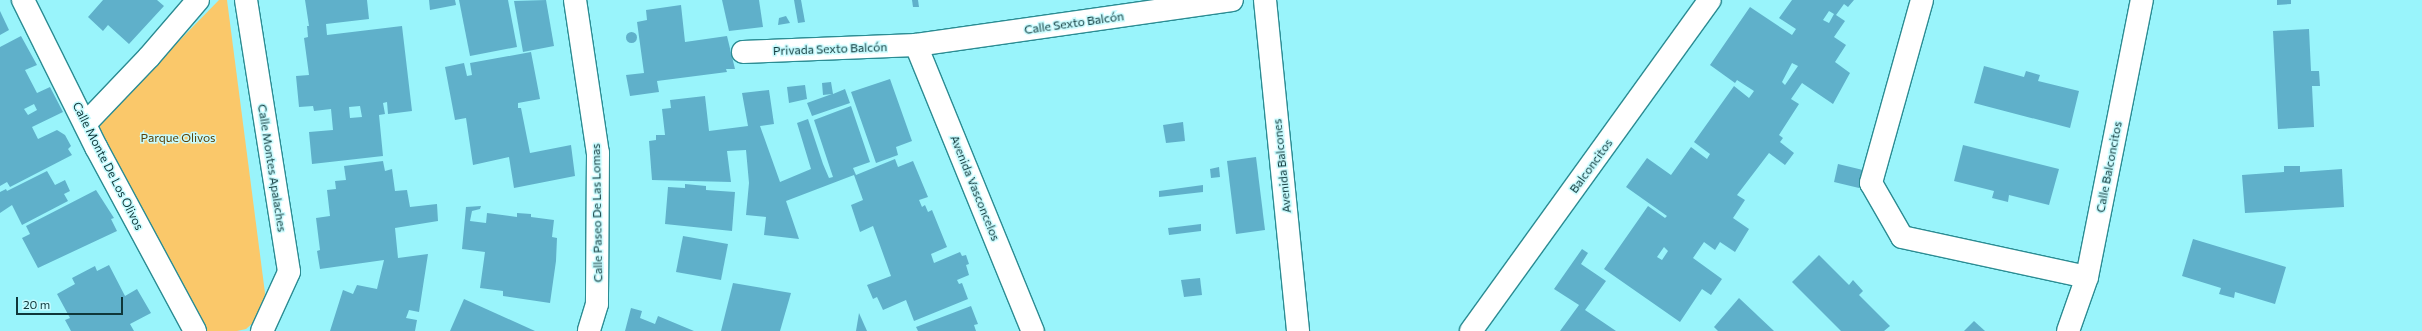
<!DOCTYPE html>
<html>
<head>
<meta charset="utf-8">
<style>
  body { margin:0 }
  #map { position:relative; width:2422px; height:331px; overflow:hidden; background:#99f4fb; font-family:Commissioner,sans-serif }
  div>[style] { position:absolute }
  .green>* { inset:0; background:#fac86a }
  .building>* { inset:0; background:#5fb0ca }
  .round { border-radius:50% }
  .roads { filter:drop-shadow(1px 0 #2b8c93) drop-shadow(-1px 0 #2b8c93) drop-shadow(0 1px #2b8c93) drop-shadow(0 -1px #2b8c93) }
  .street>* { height:22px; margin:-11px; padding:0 11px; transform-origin:11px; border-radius:11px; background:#fff }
  .secondary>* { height:22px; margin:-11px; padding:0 11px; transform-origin:11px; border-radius:11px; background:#fff }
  span { translate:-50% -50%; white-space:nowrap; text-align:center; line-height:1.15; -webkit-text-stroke:3px #c7fbfe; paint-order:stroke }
  .street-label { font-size:12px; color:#0f373a }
  .park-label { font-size:12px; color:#5a4005 }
  .scale { position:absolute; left:16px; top:297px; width:107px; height:18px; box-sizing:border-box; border:2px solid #0f373a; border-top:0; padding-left:5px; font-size:12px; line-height:14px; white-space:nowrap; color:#0f373a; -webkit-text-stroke:3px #c7fbfe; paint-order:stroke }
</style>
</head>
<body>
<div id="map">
  <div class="green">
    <i style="clip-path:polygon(219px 0,227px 0,265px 293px,263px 314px,246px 329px,237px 331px,203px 331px,145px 226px,98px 124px)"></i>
  </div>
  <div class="building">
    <i style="clip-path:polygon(103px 0,157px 0,164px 6px,129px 44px,108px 25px,103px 31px,88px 17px)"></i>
    <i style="clip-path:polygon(evenodd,305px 0,367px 0,369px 19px,326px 24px,327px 35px,402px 26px,412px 111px,388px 114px,387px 102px,383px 103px,385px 114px,379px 115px,383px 156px,312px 164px,309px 132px,333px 130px,331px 109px,314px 111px,313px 106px,299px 107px,296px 76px,309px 75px,304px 38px,308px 37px,307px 26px,309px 26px,305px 0,360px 106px,362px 117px,350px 118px,349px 107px,360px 106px)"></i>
    <i style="clip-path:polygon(429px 0,455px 0,456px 5px,430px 10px)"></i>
    <i style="clip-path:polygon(459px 0,508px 0,517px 47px,470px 56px)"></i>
    <i style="clip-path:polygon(546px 0,554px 46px,523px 52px,514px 1px)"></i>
    <i style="clip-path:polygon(722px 0,759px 0,763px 27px,729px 31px)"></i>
    <i style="clip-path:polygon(794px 0,801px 0,805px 22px,798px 23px)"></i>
    <i style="clip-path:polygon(912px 0,918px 0,919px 7px,913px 7px)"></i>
    <i style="clip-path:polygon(evenodd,1792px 0,1854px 0,1848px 7px,1844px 4px,1836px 15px,1845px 21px,1834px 37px,1846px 45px,1835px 62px,1850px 73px,1833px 104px,1802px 83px,1791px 99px,1799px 104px,1779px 135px,1783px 138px,1780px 142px,1794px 153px,1785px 165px,1769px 153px,1737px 195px,1745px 200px,1733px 218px,1749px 229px,1735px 252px,1720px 242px,1715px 250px,1704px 242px,1693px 258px,1722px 279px,1711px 295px,1702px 289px,1680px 322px,1604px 269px,1648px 206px,1665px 218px,1667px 216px,1626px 187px,1647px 158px,1671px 175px,1691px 147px,1707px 159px,1710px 154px,1694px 142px,1734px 86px,1749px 98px,1754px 91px,1737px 80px,1735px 83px,1710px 65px,1750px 7px,1792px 35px,1796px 29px,1779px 18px,1792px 0,1829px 11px,1834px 14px,1829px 23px,1823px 20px,1829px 11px,1792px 0,1792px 63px,1798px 66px,1785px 85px,1782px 82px,1792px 63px,1792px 0,1664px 247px,1668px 251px,1662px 260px,1657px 257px,1664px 247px)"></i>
    <i style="clip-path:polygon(2277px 0,2291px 0,2291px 4px,2277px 5px)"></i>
    <i style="clip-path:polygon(681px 5px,685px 42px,727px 36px,735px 69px,726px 69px,727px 72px,657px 81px,659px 92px,630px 96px,626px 75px,644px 73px,637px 22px,647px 20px,646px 10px)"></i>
    <i style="clip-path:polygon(0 11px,9px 30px,0 35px)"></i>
    <i style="clip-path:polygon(786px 16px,790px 23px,778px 25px,779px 18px)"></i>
    <i style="clip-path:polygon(2309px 29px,2311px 71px,2319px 71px,2320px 86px,2312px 86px,2314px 127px,2278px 129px,2273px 31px)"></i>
    <i class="round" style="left:625.5px;top:31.5px;width:11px;height:11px"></i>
    <i style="clip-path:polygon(evenodd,21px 36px,37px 65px,25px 70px,37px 93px,50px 87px,63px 112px,32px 127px,38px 139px,57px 130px,65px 135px,71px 146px,68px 149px,72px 155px,10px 187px,7px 182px,0 186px,0 47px,21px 36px,34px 104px,37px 110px,28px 115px,24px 109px,34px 104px)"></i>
    <i style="clip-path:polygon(531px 52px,540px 99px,518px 103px,518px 108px,521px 108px,530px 153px,571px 145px,575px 176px,514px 188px,509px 157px,473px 165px,466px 118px,455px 120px,445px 67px,464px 63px,467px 76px,472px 75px,470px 63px)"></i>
    <i style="clip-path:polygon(1984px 66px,2024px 77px,2026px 71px,2040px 75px,2038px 81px,2079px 91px,2070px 128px,1974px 103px)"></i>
    <i style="clip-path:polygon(890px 79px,912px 141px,896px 147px,898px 155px,876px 163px,851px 92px)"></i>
    <i style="clip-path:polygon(831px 82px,833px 94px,845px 89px,850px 103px,812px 116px,807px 103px,832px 94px,823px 95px,822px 83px)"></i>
    <i style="clip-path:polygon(805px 85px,807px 99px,789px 103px,787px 87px)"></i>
    <i style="clip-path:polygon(769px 90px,774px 124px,760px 126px,780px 182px,811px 169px,797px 123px,808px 119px,823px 164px,829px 178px,833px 177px,814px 120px,851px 106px,870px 162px,853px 168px,856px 175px,895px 159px,898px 167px,913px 161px,928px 197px,919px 200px,922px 207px,925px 205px,928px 212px,932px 210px,947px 247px,931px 254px,934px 263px,960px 252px,962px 256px,966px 255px,969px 264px,966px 265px,969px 275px,957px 280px,959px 284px,962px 283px,968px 299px,914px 321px,906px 300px,883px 310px,877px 297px,873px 299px,867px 285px,891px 276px,873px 226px,860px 232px,851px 205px,863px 200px,854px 175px,786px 201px,799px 239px,764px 235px,766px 217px,746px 215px,749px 183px,746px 150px,727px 151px,731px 182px,652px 180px,649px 141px,656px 140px,656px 135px,665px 135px,662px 109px,671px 108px,670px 100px,705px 96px,709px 131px,748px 126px,742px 93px)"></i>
    <i style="clip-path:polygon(1183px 122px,1185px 141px,1166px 143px,1163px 125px)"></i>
    <i style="clip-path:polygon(1963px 145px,2059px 169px,2049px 205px,2009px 195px,2008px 202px,1992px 198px,1994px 191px,1954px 181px)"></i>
    <i style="clip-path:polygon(1256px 157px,1265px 230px,1236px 234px,1227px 161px)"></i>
    <i style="clip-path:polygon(383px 161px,385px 171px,392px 169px,395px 191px,407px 190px,410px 207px,437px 204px,438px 221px,395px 228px,398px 258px,428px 254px,419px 312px,409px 310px,406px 318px,417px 320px,415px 331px,330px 331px,343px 290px,353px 294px,357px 285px,377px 289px,384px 260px,320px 269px,317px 251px,320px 250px,316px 218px,330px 216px,327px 190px,336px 189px,335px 181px,346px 180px,344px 166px)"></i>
    <i style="clip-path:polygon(1838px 164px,1863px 170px,1859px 188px,1834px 182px)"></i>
    <i style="clip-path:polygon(2284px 166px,2300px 166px,2300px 172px,2342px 169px,2344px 207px,2245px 213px,2242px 175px,2284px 172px)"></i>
    <i style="clip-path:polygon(1219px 167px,1220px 177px,1211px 178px,1210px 169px)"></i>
    <i style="clip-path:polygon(47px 171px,55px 185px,65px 180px,70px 191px,64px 194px,68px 201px,22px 225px,12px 205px,0 213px,0 192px,6px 189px,7px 191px)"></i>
    <i style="clip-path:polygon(685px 184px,706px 186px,706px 190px,735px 192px,732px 231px,665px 224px,668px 187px,685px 188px)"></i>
    <i style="clip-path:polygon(1203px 185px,1203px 192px,1159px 197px,1159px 191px)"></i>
    <i style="clip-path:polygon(96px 190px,114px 218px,111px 219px,117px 231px,38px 268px,22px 238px,30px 234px,26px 226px)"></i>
    <i style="clip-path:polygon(481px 206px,480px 209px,472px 211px,470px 221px,486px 223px,487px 213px,517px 217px,517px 213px,531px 214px,531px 217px,554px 220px,552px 237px,557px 238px,556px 261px,550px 303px,503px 296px,503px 291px,480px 288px,485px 252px,462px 249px,466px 207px)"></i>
    <i style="clip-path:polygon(1201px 224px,1201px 231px,1169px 235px,1168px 228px)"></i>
    <i style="clip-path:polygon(683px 236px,728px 244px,721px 280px,676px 272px)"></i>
    <i style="clip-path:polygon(2193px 239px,2286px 267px,2275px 304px,2235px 292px,2234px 298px,2219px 294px,2221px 288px,2182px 276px)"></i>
    <i style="clip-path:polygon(1582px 249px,1588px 253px,1581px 264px,1606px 281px,1585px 310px,1616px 331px,1560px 331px,1579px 305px,1554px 289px)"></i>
    <i style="clip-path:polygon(1819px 255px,1849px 285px,1853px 280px,1863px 291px,1859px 295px,1890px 326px,1884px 331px,1841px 331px,1792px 282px)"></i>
    <i style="clip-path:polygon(109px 265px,125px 296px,137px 289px,151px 313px,130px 324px,134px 331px,71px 331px,65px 320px,70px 318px,57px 294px,75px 284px,72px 278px,95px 266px,97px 271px)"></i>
    <i style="clip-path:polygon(1200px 278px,1202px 295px,1184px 297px,1181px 280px)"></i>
    <i style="clip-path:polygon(733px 283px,791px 293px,780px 331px,721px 331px)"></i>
    <i style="clip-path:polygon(1739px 298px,1774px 331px,1718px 331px,1714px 327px)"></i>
    <i style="clip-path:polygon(464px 299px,535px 331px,450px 331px)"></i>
    <i style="clip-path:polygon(971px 306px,978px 324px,974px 325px,976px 331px,918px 331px,916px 327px)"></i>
    <i style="clip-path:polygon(631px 308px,642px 311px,640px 318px,655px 324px,658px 316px,694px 331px,625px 331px)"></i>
    <i style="clip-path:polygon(859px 313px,867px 331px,856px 331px)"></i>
    <i style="clip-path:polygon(1974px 321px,1985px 331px,1964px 331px)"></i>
  </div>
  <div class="roads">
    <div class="street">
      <i style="left:23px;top:0;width:164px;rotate:63.6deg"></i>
      <i style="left:96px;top:147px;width:209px;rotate:61.7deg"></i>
      <i style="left:246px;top:0;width:275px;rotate:81deg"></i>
      <i style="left:289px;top:272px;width:65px;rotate:114.6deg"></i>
      <i style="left:1922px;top:0;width:190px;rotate:105.6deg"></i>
      <i style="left:1871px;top:183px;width:62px;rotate:60.1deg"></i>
      <i style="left:1902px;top:237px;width:189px;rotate:12.2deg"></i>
      <i style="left:916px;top:45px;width:309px;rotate:67.8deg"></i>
      <i style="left:743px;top:52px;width:173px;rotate:-2.3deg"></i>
      <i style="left:916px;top:45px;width:319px;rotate:-8.1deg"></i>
      <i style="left:86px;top:123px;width:91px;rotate:-46.3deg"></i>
      <i style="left:149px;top:57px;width:75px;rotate:-49.3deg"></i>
      <i style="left:1471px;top:331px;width:408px;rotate:-54.2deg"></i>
    </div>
    <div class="secondary">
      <i style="left:575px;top:0;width:155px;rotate:81.5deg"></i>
      <i style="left:598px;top:153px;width:151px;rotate:90.4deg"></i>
      <i style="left:597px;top:304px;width:28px;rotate:107deg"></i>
      <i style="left:1265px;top:0;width:333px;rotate:84.3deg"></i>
      <i style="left:2068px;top:331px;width:57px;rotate:-70.6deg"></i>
      <i style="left:2087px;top:277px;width:282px;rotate:-78.8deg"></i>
    </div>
  </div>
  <div class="street-label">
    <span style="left:1074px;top:23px;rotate:-8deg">Calle Sexto Balcón</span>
    <span style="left:830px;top:49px;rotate:-2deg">Privada Sexto Balcón</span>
    <span style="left:108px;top:166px;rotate:63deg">Calle Monte De Los Olivos</span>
    <span style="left:1282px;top:166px;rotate:-96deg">Avenida Balcones</span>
    <span style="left:1591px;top:166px;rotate:-54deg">Balconcitos</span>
    <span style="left:2109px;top:167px;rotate:-79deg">Calle Balconcitos</span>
    <span style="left:272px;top:168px;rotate:81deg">Calle Montes Apalaches</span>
    <span style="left:975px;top:188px;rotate:68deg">Avenida Vasconcelos</span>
    <span style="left:597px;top:213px;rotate:-91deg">Calle Paseo De Las Lomas</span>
  </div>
  <div class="park-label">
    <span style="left:178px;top:138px">Parque Olivos</span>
  </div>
  <div class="scale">20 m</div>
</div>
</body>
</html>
